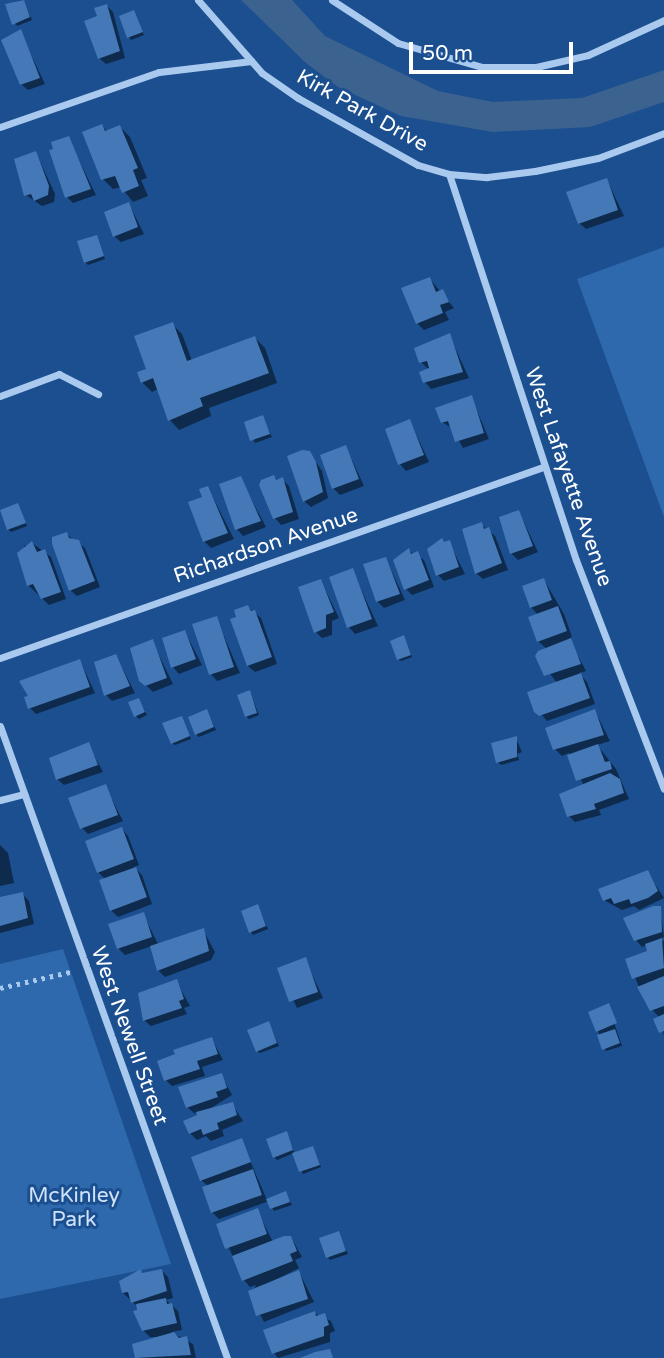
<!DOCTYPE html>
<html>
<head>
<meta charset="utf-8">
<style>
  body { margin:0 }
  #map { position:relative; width:664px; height:1358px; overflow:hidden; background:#1b4f8f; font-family:"Varela Round",sans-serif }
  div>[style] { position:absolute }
  .green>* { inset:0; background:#2e69ad }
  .water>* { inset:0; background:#3c6290 }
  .shadow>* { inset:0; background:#0007 }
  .building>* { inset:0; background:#4478b7 }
  .path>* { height:4.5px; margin-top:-2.25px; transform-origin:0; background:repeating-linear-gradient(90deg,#a9c9ee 0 3.5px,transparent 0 8.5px) }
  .street>* { height:7px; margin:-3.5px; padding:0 3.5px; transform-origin:3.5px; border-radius:3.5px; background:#a9c9ee }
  span { translate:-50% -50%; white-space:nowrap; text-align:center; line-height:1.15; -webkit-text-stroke:6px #1b4f8f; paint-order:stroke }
  .street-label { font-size:21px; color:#fff }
  .park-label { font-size:21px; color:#cfe3fa }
  .scale { position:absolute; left:409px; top:42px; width:164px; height:32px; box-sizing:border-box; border:4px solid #fff; border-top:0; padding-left:9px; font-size:21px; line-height:24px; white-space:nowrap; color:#fff; -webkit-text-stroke:5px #1b4f8f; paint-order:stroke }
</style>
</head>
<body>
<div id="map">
  <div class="green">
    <i style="clip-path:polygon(664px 247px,664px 517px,577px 279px)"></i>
    <i style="clip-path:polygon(63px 949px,171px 1264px,0 1299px,0 964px)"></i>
  </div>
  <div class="water">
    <i style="clip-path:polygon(241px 0,292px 0,325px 36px,438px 91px,493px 102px,582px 98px,664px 70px,664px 102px,590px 127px,493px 132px,401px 116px,338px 87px,306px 63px)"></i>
  </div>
  <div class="shadow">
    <i style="clip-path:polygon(23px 0,32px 20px,17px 26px,7px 5px)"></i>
    <i style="clip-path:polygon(107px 6px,113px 12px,125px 58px,106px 64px,99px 58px,99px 17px)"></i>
    <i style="clip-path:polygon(134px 12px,144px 35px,131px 40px,129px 37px)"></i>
    <i style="clip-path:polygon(20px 32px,45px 84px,28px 90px,21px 84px)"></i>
    <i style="clip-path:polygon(102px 126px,108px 132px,120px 127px,130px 137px,147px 178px,141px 180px,148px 196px,133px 202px,121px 187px,113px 189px,103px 179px)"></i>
    <i style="clip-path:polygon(68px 138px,96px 195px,73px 203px,67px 197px)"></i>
    <i style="clip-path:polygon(36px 153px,55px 194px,54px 202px,42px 206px,26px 195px)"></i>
    <i style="clip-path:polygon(607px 180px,624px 216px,586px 229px,579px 223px)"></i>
    <i style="clip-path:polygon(129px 204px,144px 234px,121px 242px,114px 236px)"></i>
    <i style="clip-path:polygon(96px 237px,105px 259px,88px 265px,85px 262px)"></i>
    <i style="clip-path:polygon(430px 279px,454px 308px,445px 312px,449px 320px,424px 330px,417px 323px)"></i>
    <i style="clip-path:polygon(172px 324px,182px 334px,192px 361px,255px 338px,265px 348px,277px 383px,209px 408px,211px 416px,179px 430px,170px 420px,158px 389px,152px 392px,142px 382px)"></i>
    <i style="clip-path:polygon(449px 335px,469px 378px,431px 389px,425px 382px,429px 370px,421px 362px)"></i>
    <i style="clip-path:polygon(471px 397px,489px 439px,463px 448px,452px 428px,442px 422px)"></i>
    <i style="clip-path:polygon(262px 417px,272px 437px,255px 443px,246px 423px)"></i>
    <i style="clip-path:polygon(410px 421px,429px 462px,406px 471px,400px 464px)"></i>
    <i style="clip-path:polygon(346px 447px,364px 486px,340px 495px,333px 488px)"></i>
    <i style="clip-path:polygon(310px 453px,322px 471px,328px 498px,311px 507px,304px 501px)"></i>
    <i style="clip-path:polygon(240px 478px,266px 527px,243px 536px,237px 529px)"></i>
    <i style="clip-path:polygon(282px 479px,289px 486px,299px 519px,281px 525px,275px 518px,264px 481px)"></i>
    <i style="clip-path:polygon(208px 488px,234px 539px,211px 548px,204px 541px)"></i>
    <i style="clip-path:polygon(17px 505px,27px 526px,11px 532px,8px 529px)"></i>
    <i style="clip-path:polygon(519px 512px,538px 552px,518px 560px,511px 553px)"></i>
    <i style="clip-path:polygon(481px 524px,495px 536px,508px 570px,483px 579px,476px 573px)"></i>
    <i style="clip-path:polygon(66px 534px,85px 548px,100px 587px,77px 596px,70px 590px)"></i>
    <i style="clip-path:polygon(449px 542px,465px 574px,444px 581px,438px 575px)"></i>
    <i style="clip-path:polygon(32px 543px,51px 557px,66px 599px,49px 605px,28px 585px,24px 546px)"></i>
    <i style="clip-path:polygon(409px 551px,424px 560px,434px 587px,412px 595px,406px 589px)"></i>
    <i style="clip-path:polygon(386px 559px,405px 600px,384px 608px,377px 601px)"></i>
    <i style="clip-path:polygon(352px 570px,378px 626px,355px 634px,349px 627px)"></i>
    <i style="clip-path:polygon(544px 580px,564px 614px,572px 637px,569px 639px,586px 671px,579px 673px,587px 682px,595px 704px,547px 721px,541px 714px,557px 683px,537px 656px,547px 649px,538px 641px,538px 615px,531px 607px)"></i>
    <i style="clip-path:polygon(321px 581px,339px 618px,332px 621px,332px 635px,322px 638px,316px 632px)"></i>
    <i style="clip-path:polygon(248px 607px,261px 618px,277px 664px,255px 672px,248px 666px,239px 618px)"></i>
    <i style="clip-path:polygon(216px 618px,240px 673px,217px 681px,211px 674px)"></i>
    <i style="clip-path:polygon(185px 632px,202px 665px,179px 674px,173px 667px)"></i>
    <i style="clip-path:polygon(404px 637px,412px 657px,401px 661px,398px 659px)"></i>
    <i style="clip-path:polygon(152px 641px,173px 684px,153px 692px,141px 680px)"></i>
    <i style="clip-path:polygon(116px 656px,135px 693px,112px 701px,106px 695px)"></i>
    <i style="clip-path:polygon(80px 661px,95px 693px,36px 714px,30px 708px)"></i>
    <i style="clip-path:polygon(250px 692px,259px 715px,249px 719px,246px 716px)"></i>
    <i style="clip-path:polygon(139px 700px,147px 715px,139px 719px,136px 716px)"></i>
    <i style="clip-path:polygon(207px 711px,216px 730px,199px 737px,196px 734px)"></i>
    <i style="clip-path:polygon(595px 711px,610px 741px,597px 745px,616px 769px,629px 799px,599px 810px,601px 815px,575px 822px,569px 816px,584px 786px,569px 753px,562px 756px,555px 749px)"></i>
    <i style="clip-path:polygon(181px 718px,191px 739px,175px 745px,172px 743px)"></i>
    <i style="clip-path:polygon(516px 738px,522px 752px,517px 754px,519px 760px,501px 765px,498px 762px)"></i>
    <i style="clip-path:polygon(88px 744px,103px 772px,64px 785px,57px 779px)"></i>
    <i style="clip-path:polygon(105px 786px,123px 821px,88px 834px,82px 828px)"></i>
    <i style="clip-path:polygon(122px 829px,128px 836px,139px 865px,134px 867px,142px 875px,152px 904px,118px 917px,111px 910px,106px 880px,98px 872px)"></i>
    <i style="clip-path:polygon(0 845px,8px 853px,14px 883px,0 886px)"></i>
    <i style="clip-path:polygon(647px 872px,664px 898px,639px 910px,634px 906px,622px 910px,604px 900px)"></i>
    <i style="clip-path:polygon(22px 894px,29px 901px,34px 924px,0 933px,0 899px)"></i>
    <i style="clip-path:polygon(258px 906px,268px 929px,253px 935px,251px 932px)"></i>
    <i style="clip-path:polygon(660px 908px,664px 937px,657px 940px,664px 941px,664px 1036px,660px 1018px,645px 1002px,628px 960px,650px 952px,647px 945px,642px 947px,636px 940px)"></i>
    <i style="clip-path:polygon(143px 914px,158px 944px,203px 930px,215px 952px,211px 960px,165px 977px,158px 970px,155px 945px,125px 955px,118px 948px)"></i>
    <i style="clip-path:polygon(305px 959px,323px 998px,297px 1008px,279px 969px)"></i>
    <i style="clip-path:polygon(176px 981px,190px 1006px,184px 1008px,187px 1014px,151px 1026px,144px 1020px)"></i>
    <i style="clip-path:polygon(608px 1005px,622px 1046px,606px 1051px,598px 1031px)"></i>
    <i style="clip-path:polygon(269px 1023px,279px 1046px,260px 1053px,257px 1051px)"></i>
    <i style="clip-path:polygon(212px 1039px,223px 1060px,202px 1067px,205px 1076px,172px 1086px,166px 1080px)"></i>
    <i style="clip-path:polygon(221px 1075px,232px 1095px,211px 1108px,214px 1111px,232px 1104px,243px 1121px,222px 1130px,224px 1136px,211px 1141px,206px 1136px,197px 1140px,190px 1133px,202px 1112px,194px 1113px,187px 1107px)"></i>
    <i style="clip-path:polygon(286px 1133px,295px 1154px,313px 1147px,321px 1167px,303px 1174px,294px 1153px,277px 1160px,274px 1157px)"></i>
    <i style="clip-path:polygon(241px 1140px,267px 1200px,285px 1193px,292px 1205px,274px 1211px,269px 1201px,219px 1219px,212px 1212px,208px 1186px,201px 1180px)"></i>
    <i style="clip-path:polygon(257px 1210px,273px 1242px,291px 1237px,302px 1257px,295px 1260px,299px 1268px,267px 1284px,299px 1272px,314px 1302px,264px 1322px,251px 1297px,256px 1285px,250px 1287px,244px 1280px,218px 1225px)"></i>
    <i style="clip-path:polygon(338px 1233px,348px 1254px,330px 1260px,328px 1257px)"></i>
    <i style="clip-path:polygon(140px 1271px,144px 1275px,162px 1271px,168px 1277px,173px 1298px,166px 1300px,178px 1311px,182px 1330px,171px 1332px,193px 1344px,196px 1358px,138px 1358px,134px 1345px,163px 1337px,150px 1337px,143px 1330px,139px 1308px,123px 1293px)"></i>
    <i style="clip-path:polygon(314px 1313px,331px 1321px,335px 1331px,330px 1333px,330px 1342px,278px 1358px,274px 1353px)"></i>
  </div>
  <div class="building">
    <i style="clip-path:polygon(24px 0,30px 17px,12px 25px,5px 4px)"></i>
    <i style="clip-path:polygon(107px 4px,120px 51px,98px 59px,84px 21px,97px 16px,94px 8px)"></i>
    <i style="clip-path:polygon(134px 10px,143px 32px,127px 38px,119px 16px)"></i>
    <i style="clip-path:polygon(21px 29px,40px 78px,20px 85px,1px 40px)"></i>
    <i style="clip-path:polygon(102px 124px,105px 131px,120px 125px,138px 168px,133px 170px,139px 186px,122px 193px,115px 176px,101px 180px,82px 132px)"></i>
    <i style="clip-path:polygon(69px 136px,91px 189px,65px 198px,49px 150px,53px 149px,51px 142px)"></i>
    <i style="clip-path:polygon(36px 151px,49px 186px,48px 195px,34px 201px,31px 194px,24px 196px,14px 159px)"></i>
    <i style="clip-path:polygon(607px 178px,618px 210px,578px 224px,566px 192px)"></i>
    <i style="clip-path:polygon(129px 202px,138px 227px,113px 237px,104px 212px)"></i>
    <i style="clip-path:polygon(97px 235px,104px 256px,84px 263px,77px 241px)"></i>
    <i style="clip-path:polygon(430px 277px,436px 292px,443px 289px,449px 302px,440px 305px,443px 313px,416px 324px,401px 288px)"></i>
    <i style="clip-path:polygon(173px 322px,187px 361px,255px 336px,269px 373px,200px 398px,203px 406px,168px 421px,153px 378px,141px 383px,137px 372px,146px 369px,134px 336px)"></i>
    <i style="clip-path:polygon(450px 333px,463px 372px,423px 383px,419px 372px,429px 368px,427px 361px,419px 363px,414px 348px)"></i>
    <i style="clip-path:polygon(472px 395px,484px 433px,455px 442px,448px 421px,441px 423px,435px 408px)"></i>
    <i style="clip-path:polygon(263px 415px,270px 434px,250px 441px,244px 422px)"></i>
    <i style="clip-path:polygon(410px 419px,424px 455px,398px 465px,385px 429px)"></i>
    <i style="clip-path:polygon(346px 445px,359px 479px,332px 489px,320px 455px)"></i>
    <i style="clip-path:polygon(302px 450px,310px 451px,316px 462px,323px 492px,303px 502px,287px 456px)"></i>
    <i style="clip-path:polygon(274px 475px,276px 480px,283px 477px,293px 512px,273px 519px,259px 485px,261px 480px)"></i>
    <i style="clip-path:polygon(241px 476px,261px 521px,235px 530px,219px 484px)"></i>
    <i style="clip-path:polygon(208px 486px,228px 533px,203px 542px,188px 502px,202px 497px,199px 489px)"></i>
    <i style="clip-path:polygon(18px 503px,26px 523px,7px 530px,0 510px)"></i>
    <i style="clip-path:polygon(519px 510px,533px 546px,510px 554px,499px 517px)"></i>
    <i style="clip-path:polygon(482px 522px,484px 529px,489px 527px,502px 563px,475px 574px,462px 529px)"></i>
    <i style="clip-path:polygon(67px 532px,69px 538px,79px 540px,95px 581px,69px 591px,52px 544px,52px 537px)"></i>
    <i style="clip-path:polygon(442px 538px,444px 542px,450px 540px,459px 567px,436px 576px,427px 549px)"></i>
    <i style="clip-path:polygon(32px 541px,37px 552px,45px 549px,61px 592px,41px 599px,33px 584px,27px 586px,17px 553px)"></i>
    <i style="clip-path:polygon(409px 548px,411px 554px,418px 551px,429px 580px,404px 590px,393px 560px)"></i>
    <i style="clip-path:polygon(386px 557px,400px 594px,376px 602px,363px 564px)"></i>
    <i style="clip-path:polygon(353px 568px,372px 619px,347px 628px,329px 577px)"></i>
    <i style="clip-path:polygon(544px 578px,552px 600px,530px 608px,522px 586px)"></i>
    <i style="clip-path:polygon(321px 579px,334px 612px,326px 615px,326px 628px,314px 633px,298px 587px)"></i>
    <i style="clip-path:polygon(248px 605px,251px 611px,255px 610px,272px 657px,247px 666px,230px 619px,236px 617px,234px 610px)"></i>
    <i style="clip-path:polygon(558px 606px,567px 631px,537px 642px,528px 617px)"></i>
    <i style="clip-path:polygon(217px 616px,234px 667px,209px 675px,192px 624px)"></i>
    <i style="clip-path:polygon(185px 630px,196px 659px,171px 668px,162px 638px)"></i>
    <i style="clip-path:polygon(404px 635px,411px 655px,397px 660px,390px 641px)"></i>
    <i style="clip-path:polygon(571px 638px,581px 664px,544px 676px,535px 656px,538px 651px)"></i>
    <i style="clip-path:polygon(153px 639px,167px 678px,145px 686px,139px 681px,130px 648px)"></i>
    <i style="clip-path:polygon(116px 654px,130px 686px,104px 696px,94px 662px)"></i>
    <i style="clip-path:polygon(80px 659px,90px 687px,28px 709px,24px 697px,28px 696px,19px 681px)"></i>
    <i style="clip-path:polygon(581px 673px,590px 698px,539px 716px,534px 712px,527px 692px)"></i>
    <i style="clip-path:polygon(250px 690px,257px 713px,245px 717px,237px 695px)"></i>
    <i style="clip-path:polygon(139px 698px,145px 712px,134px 717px,128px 702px)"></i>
    <i style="clip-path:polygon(207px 709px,214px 727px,195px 735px,188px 717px)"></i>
    <i style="clip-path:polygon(595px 709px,604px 735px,553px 750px,545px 728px)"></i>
    <i style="clip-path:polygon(182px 716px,190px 736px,171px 744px,162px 723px)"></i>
    <i style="clip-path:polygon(517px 736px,517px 757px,496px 763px,491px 743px)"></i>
    <i style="clip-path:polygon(89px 742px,98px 765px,56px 780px,49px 758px)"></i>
    <i style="clip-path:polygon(598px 744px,605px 762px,610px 761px,612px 769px,576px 781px,567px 755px)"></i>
    <i style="clip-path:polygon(610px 773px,620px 779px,624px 793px,594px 804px,596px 809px,567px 817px,559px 794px)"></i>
    <i style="clip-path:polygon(106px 784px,118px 815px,80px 829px,68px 798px)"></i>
    <i style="clip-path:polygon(122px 827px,134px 859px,97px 873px,85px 841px)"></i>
    <i style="clip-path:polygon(136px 867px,147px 897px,110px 911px,99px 880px)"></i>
    <i style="clip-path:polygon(648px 870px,658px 891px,648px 898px,631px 904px,629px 899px,614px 904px,611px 898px,603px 901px,598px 889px)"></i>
    <i style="clip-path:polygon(23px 892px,28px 918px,0 926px,0 897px)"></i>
    <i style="clip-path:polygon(258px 904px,266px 926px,249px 933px,241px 911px)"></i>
    <i style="clip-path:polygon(653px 906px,661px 906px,662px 932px,634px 941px,623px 918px)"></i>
    <i style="clip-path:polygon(144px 912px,152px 937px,117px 949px,108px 924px)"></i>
    <i style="clip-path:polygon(204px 928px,209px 951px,157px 971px,150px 946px)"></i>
    <i style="clip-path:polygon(662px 938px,664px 968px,632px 979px,625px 959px,647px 951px,645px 944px)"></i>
    <i style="clip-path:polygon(306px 957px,318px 992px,289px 1002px,277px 968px)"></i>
    <i style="clip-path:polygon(664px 976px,664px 1006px,650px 1011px,637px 987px)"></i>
    <i style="clip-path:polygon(177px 979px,184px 999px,179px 1001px,182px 1008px,143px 1021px,138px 993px)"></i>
    <i style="clip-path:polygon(609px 1003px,617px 1023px,596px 1032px,588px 1012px)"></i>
    <i style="clip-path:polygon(664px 1014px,664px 1031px,659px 1033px,653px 1019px)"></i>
    <i style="clip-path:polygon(269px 1021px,277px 1043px,256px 1052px,247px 1030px)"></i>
    <i style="clip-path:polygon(615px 1029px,620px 1043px,602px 1050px,597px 1035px)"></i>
    <i style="clip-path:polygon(212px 1037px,218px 1054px,197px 1061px,200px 1069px,164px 1081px,157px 1061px,175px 1054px,173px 1050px)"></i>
    <i style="clip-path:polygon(222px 1073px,227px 1088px,216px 1092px,218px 1097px,186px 1108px,178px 1087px)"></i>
    <i style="clip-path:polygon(233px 1102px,237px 1115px,217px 1123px,219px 1129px,203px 1135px,201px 1129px,189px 1134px,183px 1121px,197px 1115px,196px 1112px)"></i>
    <i style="clip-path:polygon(287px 1131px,293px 1150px,273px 1158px,266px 1139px)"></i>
    <i style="clip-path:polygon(242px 1138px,251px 1162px,200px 1181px,191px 1157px)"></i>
    <i style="clip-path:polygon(313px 1146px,320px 1165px,299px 1172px,292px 1153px)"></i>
    <i style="clip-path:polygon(253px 1169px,262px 1195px,211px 1213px,202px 1187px)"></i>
    <i style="clip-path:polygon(286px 1191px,290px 1202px,270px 1209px,266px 1199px)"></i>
    <i style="clip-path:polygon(258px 1208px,267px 1234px,225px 1249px,216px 1224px)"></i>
    <i style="clip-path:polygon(339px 1231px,346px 1251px,326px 1258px,319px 1238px)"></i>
    <i style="clip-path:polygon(284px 1236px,291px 1236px,297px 1251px,290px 1254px,293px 1261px,242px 1281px,232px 1256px)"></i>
    <i style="clip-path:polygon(141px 1269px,142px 1273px,162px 1269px,167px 1291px,131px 1303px,128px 1292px,122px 1293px,119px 1281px)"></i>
    <i style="clip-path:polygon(299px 1270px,308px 1299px,256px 1316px,248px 1291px)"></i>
    <i style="clip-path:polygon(166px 1298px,167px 1304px,172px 1303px,177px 1323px,142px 1331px,133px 1311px,137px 1310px,136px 1304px)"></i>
    <i style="clip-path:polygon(315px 1311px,316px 1316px,325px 1313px,329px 1325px,324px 1327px,324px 1336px,272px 1354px,263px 1330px)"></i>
    <i style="clip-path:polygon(174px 1332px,179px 1338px,187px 1336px,191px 1355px,135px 1358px,132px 1344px)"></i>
    <i style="clip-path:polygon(330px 1349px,333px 1358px,300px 1358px,315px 1352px)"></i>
  </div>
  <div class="path">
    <i style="left:0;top:988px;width:76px;rotate:-12.9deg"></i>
  </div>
  <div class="street">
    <i style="left:198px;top:0;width:97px;rotate:48.8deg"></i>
    <i style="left:262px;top:73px;width:44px;rotate:34.8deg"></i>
    <i style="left:298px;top:98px;width:137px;rotate:29.2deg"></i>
    <i style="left:418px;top:165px;width:32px;rotate:16deg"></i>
    <i style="left:449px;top:174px;width:38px;rotate:5deg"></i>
    <i style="left:487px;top:177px;width:48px;rotate:-7.1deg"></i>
    <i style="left:535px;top:171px;width:64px;rotate:-11.7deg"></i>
    <i style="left:598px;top:158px;width:71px;rotate:-20.7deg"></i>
    <i style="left:332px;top:0;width:79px;rotate:33.1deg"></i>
    <i style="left:398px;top:43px;width:87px;rotate:15.9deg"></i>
    <i style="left:482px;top:67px;width:54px"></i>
    <i style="left:536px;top:67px;width:53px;rotate:-13deg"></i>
    <i style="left:588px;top:55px;width:84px;rotate:-24.7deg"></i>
    <i style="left:0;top:127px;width:168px;rotate:-19.1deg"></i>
    <i style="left:159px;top:72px;width:93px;rotate:-6.8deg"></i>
    <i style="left:449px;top:174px;width:406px;rotate:71.8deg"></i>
    <i style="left:576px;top:560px;width:245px;rotate:69deg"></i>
    <i style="left:0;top:396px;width:63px;rotate:-20.4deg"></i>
    <i style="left:59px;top:374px;width:44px;rotate:27.1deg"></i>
    <i style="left:0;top:658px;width:576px;rotate:-19.38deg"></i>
    <i style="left:0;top:726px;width:672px;rotate:70.24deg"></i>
    <i style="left:0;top:800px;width:25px;rotate:-14deg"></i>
  </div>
  <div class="street-label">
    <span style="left:362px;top:111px;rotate:29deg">Kirk Park Drive</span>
    <span style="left:568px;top:477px;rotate:71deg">West Lafayette Avenue</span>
    <span style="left:266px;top:546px;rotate:-19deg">Richardson Avenue</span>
    <span style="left:129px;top:1036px;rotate:70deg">West Newell Street</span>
  </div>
  <div class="park-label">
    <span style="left:74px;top:1208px">McKinley<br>Park</span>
  </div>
  <div class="scale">50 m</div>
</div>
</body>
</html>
